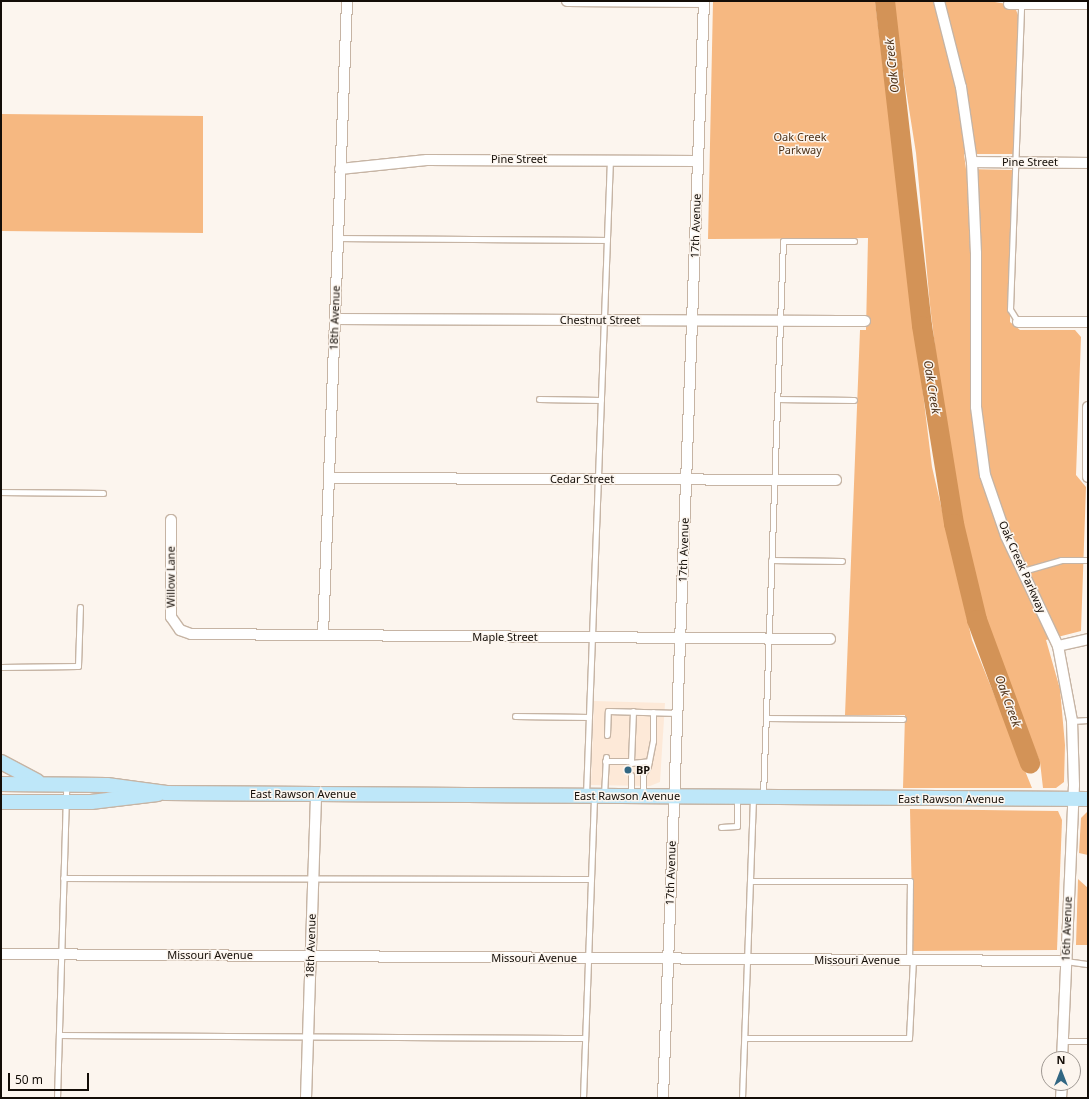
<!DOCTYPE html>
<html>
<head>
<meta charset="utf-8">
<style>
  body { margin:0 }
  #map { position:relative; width:1089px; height:1099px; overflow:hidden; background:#fcf5ee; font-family:"Noto Sans",sans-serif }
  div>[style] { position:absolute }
  .built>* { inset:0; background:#fde9d8 }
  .green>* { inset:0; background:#f6b881 }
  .river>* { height:20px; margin:-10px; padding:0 10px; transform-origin:10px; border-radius:10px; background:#d39357 }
  .roads { filter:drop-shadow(1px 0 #c6b4a4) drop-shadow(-1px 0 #c6b4a4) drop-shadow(0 1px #c6b4a4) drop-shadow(0 -1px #c6b4a4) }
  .lane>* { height:5px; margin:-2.5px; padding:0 2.5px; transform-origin:2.5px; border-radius:2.5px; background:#fff }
  .street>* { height:10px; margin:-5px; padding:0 5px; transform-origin:5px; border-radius:5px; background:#fff }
  .secondary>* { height:14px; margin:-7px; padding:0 7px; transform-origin:7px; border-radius:7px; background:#bee7f9 }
  .dots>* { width:11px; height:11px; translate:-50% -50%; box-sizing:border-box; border:2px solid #fcf5ee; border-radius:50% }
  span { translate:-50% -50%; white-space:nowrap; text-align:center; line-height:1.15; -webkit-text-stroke:3px #fcf5ee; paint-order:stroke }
  .park-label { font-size:11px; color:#4b3016 }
  .street-label { font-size:11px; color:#130d07 }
  .poi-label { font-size:11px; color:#130d07; font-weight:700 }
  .left { translate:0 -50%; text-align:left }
  .water-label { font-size:12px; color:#4f331a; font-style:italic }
  .frame { position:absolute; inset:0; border:2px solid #130d07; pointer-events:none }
  .north { position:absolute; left:1041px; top:1051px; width:40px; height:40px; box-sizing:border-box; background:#fcf5ee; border:1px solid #9f9892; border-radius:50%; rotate:0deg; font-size:11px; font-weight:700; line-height:16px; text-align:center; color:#130d07 }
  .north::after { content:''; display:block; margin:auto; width:14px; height:18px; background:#326783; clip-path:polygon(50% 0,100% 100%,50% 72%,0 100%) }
  .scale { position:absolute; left:8px; top:1073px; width:81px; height:18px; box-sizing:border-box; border:2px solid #130d07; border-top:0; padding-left:5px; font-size:12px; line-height:14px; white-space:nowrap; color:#130d07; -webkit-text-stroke:3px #fcf5ee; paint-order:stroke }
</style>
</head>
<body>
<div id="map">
  <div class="built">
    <i style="clip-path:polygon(594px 701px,665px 703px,660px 782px,650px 786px,591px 785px)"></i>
  </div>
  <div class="green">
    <i style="clip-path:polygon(713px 1px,875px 1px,932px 467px,972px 640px,1032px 788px,903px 788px,905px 715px,845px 715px,860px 330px,866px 330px,868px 238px,708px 239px)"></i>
    <i style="clip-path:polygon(892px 1px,989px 1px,1007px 4px,1007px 10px,1016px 10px,1018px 15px,1013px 154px,964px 154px,966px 169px,1012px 170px,1010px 322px,1020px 330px,1075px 330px,1081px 337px,1076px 475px,1086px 487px,1081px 631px,1046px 640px,1060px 689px,1065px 745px,1064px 782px,1056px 788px,1043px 788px,1040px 762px,990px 640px,949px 464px,930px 305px,916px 153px)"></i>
    <i style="clip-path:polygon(1px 114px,203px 116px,203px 233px,1px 231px)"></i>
    <i style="clip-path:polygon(910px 809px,1058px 811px,1062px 820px,1057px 950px,913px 951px)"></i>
    <i style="clip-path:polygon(1088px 811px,1088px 855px,1079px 853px,1081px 818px)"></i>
    <i style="clip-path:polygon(1078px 879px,1088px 888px,1088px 945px,1076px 945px)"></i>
  </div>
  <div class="river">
    <i style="left:885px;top:1px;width:327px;rotate:83.5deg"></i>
    <i style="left:922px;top:326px;width:201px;rotate:80.8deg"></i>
    <i style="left:954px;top:524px;width:99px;rotate:76.5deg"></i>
    <i style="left:977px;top:620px;width:153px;rotate:69.7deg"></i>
  </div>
  <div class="roads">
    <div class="lane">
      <i style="left:338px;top:238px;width:269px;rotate:0.4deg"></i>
      <i style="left:1018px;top:322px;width:15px;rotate:-122deg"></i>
      <i style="left:1010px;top:309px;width:305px;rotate:-87.9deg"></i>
      <i style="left:539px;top:399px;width:62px;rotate:0.9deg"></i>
      <i style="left:777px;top:399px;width:77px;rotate:0.7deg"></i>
      <i style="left:1px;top:492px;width:102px;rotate:0.6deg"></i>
      <i style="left:771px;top:560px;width:71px;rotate:0.8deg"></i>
      <i style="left:1023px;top:571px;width:40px;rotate:-16deg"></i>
      <i style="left:1061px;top:560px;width:27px"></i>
      <i style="left:1px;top:667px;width:77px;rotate:-0.7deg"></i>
      <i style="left:78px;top:666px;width:59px;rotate:-88.1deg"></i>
      <i style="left:515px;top:716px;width:74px;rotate:0.8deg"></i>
      <i style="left:766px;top:718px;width:137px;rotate:0.4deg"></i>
      <i style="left:1072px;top:721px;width:16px;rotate:-4deg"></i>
      <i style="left:607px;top:735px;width:24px;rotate:-88deg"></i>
      <i style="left:608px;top:711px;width:70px;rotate:1.6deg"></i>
      <i style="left:605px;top:761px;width:26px"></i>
      <i style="left:631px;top:761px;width:50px;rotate:-87.7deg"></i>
      <i style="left:631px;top:763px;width:18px;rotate:-6deg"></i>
      <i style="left:631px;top:794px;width:19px;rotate:-90deg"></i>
      <i style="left:586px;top:795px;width:635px;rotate:-87.84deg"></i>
      <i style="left:604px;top:795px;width:38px;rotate:-87deg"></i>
      <i style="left:643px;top:795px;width:21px;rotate:-90deg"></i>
      <i style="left:643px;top:774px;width:9px;rotate:-58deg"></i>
      <i style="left:648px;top:766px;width:25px;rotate:-79deg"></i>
      <i style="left:653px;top:741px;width:29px;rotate:-90deg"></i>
      <i style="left:763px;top:796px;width:555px;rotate:-87.94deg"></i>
      <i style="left:783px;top:241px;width:71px"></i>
      <i style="left:721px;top:827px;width:16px;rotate:-4deg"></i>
      <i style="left:737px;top:826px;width:28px;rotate:-90deg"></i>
      <i style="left:63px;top:878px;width:528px;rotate:0.11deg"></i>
      <i style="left:750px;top:881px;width:160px"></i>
      <i style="left:910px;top:881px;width:79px;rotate:90.7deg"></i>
      <i style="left:1066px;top:961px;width:22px;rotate:8deg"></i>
      <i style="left:59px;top:1035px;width:526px;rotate:0.33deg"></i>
      <i style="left:745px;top:1038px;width:164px"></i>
      <i style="left:909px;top:1038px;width:78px;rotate:-87.1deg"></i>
      <i style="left:1063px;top:1041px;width:25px"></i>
      <i style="left:57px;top:1098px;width:312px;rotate:-88.3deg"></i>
      <i style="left:583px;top:1098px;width:301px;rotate:-87.9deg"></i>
      <i style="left:742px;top:1098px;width:301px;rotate:-87.9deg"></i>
    </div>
    <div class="street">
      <i style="left:567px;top:1px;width:137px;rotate:0.4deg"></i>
      <i style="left:939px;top:1px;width:89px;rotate:75.7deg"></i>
      <i style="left:961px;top:87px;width:76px;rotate:81.7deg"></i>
      <i style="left:972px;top:162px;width:91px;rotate:87.5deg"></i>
      <i style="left:976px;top:253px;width:154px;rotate:90deg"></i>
      <i style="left:976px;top:407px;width:69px;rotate:82.5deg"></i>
      <i style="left:985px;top:475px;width:65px;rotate:71deg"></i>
      <i style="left:1006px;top:536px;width:122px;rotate:64.7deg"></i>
      <i style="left:1058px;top:646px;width:76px;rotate:79.4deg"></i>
      <i style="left:1072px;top:721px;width:64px;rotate:88.2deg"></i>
      <i style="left:1074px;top:785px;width:274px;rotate:92.5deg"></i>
      <i style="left:1009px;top:4px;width:79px"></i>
      <i style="left:972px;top:162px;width:116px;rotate:0.5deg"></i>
      <i style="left:340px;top:169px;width:87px;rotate:-5.9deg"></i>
      <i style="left:427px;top:160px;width:271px;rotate:0.2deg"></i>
      <i style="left:335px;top:319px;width:530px;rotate:0.22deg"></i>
      <i style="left:1018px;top:322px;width:70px"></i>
      <i style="left:1088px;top:407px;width:70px;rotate:90deg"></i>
      <i style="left:329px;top:478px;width:507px;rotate:0.23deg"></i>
      <i style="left:171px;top:520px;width:97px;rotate:90deg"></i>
      <i style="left:171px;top:617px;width:16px;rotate:55deg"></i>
      <i style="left:180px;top:630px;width:12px;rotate:20deg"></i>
      <i style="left:191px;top:634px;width:639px;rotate:0.45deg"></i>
      <i style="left:323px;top:635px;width:634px;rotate:-87.83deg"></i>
      <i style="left:1058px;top:646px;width:31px;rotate:-13deg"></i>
      <i style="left:1px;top:954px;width:1065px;rotate:0.38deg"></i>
      <i style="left:306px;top:1098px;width:304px;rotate:-88.1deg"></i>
      <i style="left:663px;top:1098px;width:1098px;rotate:-87.86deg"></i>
      <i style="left:1061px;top:1098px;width:15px;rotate:-86deg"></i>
    </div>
    <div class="secondary">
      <i style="left:1px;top:762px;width:41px;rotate:27.8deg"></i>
      <i style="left:1px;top:784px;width:106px;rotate:0.5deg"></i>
      <i style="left:107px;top:785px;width:60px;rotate:7.7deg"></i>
      <i style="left:166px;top:793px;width:922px;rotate:0.37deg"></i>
      <i style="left:1px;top:802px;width:90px"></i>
      <i style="left:91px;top:802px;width:67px;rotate:-6.8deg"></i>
    </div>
  </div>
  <div class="dots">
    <i style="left:628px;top:770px;background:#326783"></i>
  </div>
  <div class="park-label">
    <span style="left:800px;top:144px">Oak Creek<br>Parkway</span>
  </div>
  <div class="street-label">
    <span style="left:519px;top:159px">Pine Street</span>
    <span style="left:1030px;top:162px">Pine Street</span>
    <span style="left:696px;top:226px;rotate:-88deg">17th Avenue</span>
    <span style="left:335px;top:318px;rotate:-88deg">18th Avenue</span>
    <span style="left:600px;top:320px">Chestnut Street</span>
    <span style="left:582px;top:479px">Cedar Street</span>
    <span style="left:684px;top:550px;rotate:-88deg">17th Avenue</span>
    <span style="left:1022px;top:567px;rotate:66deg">Oak Creek Parkway</span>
    <span style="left:171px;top:577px;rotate:-90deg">Willow Lane</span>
    <span style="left:505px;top:637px">Maple Street</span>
    <span style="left:303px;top:794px">East Rawson Avenue</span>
    <span style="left:627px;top:796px">East Rawson Avenue</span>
    <span style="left:951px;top:799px">East Rawson Avenue</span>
    <span style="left:671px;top:873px;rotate:-88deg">17th Avenue</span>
    <span style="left:1067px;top:929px;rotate:-88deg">16th Avenue</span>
    <span style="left:311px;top:946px;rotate:-88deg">18th Avenue</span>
    <span style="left:210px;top:955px">Missouri Avenue</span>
    <span style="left:534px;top:958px">Missouri Avenue</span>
    <span style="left:857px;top:960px">Missouri Avenue</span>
  </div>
  <div class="poi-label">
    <span class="left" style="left:636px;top:770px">BP</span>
  </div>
  <div class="water-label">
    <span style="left:892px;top:66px;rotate:-96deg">Oak Creek</span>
    <span style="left:932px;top:387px;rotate:81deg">Oak Creek</span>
    <span style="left:1008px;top:701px;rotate:70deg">Oak Creek</span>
  </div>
  <div class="frame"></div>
  <div class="north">N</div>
  <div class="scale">50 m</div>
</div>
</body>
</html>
